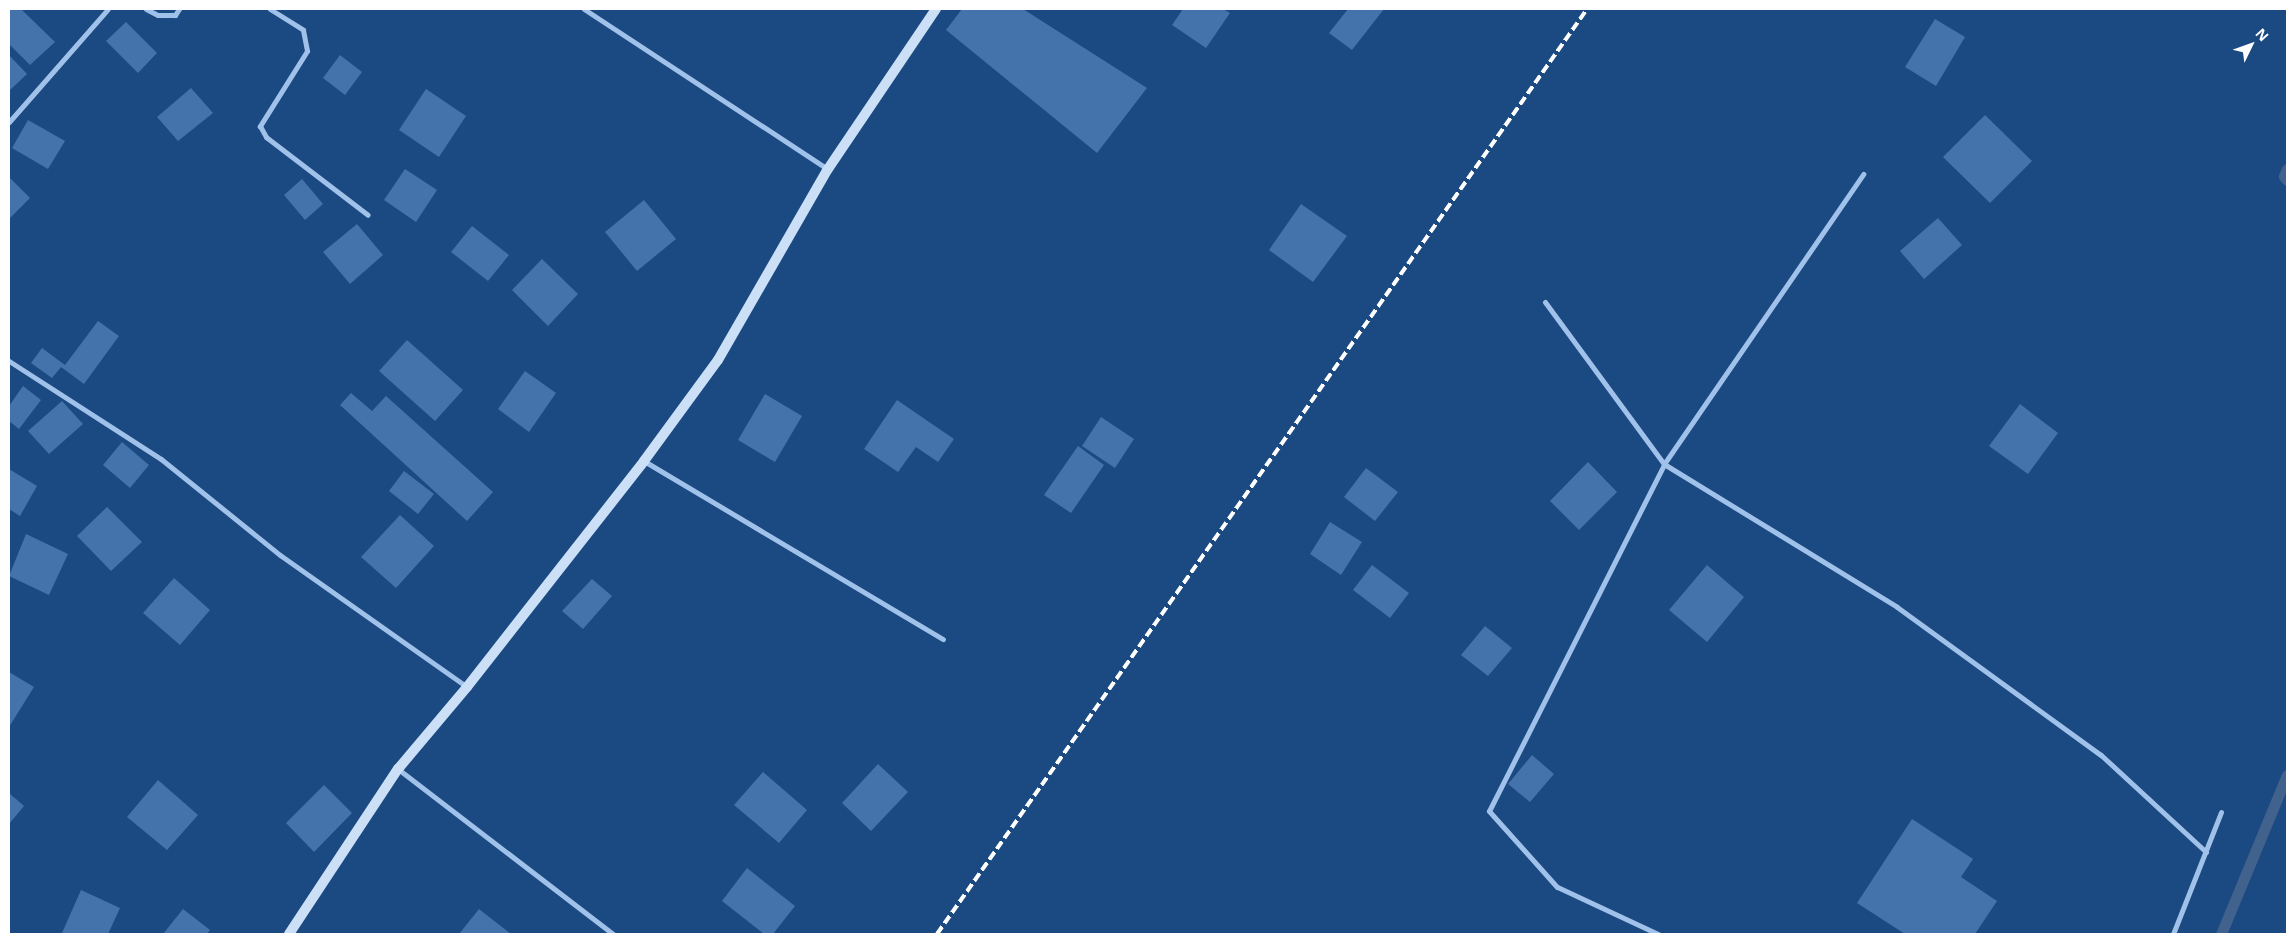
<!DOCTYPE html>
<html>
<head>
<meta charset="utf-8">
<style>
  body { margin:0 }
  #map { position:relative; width:2296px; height:943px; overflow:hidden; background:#1b4981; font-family:"Noto Sans",sans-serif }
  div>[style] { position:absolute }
  .stream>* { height:11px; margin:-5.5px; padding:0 5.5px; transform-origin:5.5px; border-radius:5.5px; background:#40628c }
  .building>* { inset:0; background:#4473ab }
  .minor>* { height:5px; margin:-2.5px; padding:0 2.5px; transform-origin:2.5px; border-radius:2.5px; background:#a0c2ea }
  .secondary>* { height:10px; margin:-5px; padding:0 5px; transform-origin:5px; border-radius:5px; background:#cbdff7 }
  .rail>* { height:4px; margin-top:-2px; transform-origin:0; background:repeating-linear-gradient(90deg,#fff 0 9px,transparent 0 13px) }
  span { translate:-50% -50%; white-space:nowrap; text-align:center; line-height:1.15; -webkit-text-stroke:4px #1b4981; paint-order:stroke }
  .frame { position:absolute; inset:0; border:10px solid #fff; pointer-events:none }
  .north { position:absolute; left:2226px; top:20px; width:50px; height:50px; -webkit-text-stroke:4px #1b4981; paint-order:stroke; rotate:48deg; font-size:14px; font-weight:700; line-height:20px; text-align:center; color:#fff }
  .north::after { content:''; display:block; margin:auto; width:18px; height:22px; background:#fff; clip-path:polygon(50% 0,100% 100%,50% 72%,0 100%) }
</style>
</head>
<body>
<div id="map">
  <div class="stream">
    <i style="left:2287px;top:169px;width:8px;rotate:113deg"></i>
    <i style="left:2284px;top:176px;width:5px;rotate:53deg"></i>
    <i style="left:2221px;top:934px;width:172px;rotate:-67.5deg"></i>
  </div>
  <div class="building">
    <i style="clip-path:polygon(10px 9px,21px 9px,55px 42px,30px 65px,9px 44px)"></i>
    <i style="clip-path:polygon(962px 9px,1023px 9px,1147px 88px,1097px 153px,946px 30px)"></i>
    <i style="clip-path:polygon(1183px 9px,1223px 9px,1230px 13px,1206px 48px,1172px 25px)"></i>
    <i style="clip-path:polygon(1348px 9px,1384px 9px,1352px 50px,1329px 33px)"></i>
    <i style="clip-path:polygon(1935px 19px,1965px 37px,1936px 86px,1905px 67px)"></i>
    <i style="clip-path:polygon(126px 22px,157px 53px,138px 73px,106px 41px)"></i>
    <i style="clip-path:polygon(9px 55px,27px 74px,9px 91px)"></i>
    <i style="clip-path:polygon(340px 55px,362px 72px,345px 95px,323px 78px)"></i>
    <i style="clip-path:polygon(191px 88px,213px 113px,178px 141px,157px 117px)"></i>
    <i style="clip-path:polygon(426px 89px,466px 116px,439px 157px,399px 130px)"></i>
    <i style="clip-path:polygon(1985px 115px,2032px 161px,1990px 203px,1943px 157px)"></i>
    <i style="clip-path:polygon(28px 120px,65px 141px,48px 169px,12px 148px)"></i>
    <i style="clip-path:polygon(405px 169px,437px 190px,416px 222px,384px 200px)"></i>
    <i style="clip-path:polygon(9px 177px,30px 198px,9px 219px)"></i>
    <i style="clip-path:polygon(302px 179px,323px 204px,305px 220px,284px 195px)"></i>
    <i style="clip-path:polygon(644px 200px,676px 239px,637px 271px,605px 232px)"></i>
    <i style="clip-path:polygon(1301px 204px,1347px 236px,1313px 282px,1269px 250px)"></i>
    <i style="clip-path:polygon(1938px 218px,1962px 245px,1924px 279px,1900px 251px)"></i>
    <i style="clip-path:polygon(357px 224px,383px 255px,350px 284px,323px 252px)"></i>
    <i style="clip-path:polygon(472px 226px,509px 255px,488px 281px,451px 252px)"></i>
    <i style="clip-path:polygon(542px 259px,578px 294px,548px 326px,512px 290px)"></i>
    <i style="clip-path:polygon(98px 321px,119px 336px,84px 384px,61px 367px,52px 378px,31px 363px,42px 348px,65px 365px)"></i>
    <i style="clip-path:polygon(407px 340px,463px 390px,435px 421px,379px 371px)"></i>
    <i style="clip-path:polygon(525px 371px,556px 393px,529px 432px,498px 409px)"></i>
    <i style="clip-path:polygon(23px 386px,41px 400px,19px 429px,9px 421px,9px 406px)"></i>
    <i style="clip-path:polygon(351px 393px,372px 411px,386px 396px,493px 492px,467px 521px,340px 405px)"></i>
    <i style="clip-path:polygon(765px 394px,802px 416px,775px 462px,738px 440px)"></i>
    <i style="clip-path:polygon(897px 400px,954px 439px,938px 462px,916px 447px,898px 472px,864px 449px)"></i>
    <i style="clip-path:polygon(62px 401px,83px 424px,49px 454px,28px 431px)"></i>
    <i style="clip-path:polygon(2020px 404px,2058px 433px,2028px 474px,1989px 446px)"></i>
    <i style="clip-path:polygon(1101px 417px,1134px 439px,1115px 468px,1082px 446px)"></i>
    <i style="clip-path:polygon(122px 442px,149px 465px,130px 488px,103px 465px)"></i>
    <i style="clip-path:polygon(1078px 446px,1104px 465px,1071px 513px,1044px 495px)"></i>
    <i style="clip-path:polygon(1588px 462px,1617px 492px,1579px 530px,1550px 501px)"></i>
    <i style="clip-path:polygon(1366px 468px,1398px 492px,1375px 521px,1344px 497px)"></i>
    <i style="clip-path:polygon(9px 469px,37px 486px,20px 516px,9px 509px)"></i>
    <i style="clip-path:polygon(404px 471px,434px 494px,418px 514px,389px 491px)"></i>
    <i style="clip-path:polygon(107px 507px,142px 542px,111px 571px,77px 536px)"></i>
    <i style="clip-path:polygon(400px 515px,434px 546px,396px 588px,361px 557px)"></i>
    <i style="clip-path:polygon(1330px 522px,1362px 542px,1341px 575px,1310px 554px)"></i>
    <i style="clip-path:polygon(26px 534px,68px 554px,49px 595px,9px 576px)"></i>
    <i style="clip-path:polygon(1372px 565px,1409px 593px,1390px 618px,1353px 590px)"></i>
    <i style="clip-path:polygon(1707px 565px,1744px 597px,1707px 642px,1669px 610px)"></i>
    <i style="clip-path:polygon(174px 578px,210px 610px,180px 645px,143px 613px)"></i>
    <i style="clip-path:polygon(592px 579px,612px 596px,583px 629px,562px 611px)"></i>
    <i style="clip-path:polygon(1485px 626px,1512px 648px,1488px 676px,1461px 655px)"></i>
    <i style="clip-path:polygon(9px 672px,34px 687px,9px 727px)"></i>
    <i style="clip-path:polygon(1532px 755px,1554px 774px,1530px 802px,1508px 784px)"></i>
    <i style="clip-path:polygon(878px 764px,908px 792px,871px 831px,842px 803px)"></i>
    <i style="clip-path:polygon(763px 772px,807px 810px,779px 843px,734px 805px)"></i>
    <i style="clip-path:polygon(158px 780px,198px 815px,167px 850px,127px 817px)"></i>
    <i style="clip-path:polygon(324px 785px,352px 813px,314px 852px,286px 823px)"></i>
    <i style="clip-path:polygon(9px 793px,24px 806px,9px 824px)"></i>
    <i style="clip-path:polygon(1912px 819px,1973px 859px,1961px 877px,1997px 901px,1975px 934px,1905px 934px,1857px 903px)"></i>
    <i style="clip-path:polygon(747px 868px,795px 906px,773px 934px,764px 934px,722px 901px)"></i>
    <i style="clip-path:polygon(81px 890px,120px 908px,108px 934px,62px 933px)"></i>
    <i style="clip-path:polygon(183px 909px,210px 930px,207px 934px,163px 934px)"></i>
    <i style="clip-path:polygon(479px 909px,511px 934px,459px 934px)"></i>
  </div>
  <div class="minor">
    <i style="left:146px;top:9px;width:13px;rotate:27deg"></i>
    <i style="left:158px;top:15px;width:17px"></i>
    <i style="left:175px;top:15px;width:7px;rotate:-56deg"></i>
    <i style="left:270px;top:9px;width:39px;rotate:32deg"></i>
    <i style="left:303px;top:30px;width:21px;rotate:79deg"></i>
    <i style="left:307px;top:51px;width:89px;rotate:122.1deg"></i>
    <i style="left:260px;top:126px;width:13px;rotate:61deg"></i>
    <i style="left:266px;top:137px;width:128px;rotate:37.4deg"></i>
    <i style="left:584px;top:9px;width:292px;rotate:33.3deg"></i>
    <i style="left:9px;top:122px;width:150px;rotate:-48.8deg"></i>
    <i style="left:1545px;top:302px;width:201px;rotate:53.7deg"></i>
    <i style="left:1664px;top:464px;width:273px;rotate:31.5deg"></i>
    <i style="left:1897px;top:607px;width:252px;rotate:36deg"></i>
    <i style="left:2101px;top:755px;width:143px;rotate:42.7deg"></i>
    <i style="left:9px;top:361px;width:181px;rotate:32.8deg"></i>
    <i style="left:161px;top:459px;width:153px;rotate:38.9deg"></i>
    <i style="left:280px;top:555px;width:229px;rotate:35.2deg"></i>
    <i style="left:644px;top:461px;width:348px;rotate:30.8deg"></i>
    <i style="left:398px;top:769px;width:271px;rotate:37.5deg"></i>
    <i style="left:1658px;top:934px;width:111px;rotate:-155deg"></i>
    <i style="left:1557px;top:887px;width:102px;rotate:-131.8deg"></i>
    <i style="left:1489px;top:811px;width:389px;rotate:-63.2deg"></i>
    <i style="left:1664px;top:464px;width:352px;rotate:-55.5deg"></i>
    <i style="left:2173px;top:934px;width:131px;rotate:-68.5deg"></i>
  </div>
  <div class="secondary">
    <i style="left:289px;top:934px;width:198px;rotate:-56.6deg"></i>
    <i style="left:398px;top:769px;width:107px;rotate:-49.9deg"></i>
    <i style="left:467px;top:687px;width:287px;rotate:-51.9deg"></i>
    <i style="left:644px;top:461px;width:125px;rotate:-53.8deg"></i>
    <i style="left:718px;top:360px;width:220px;rotate:-60.1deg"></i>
    <i style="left:828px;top:169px;width:193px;rotate:-56deg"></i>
  </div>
  <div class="rail">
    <i style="left:937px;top:934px;width:1131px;rotate:-54.9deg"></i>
  </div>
  <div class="frame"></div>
  <div class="north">N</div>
</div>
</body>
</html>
